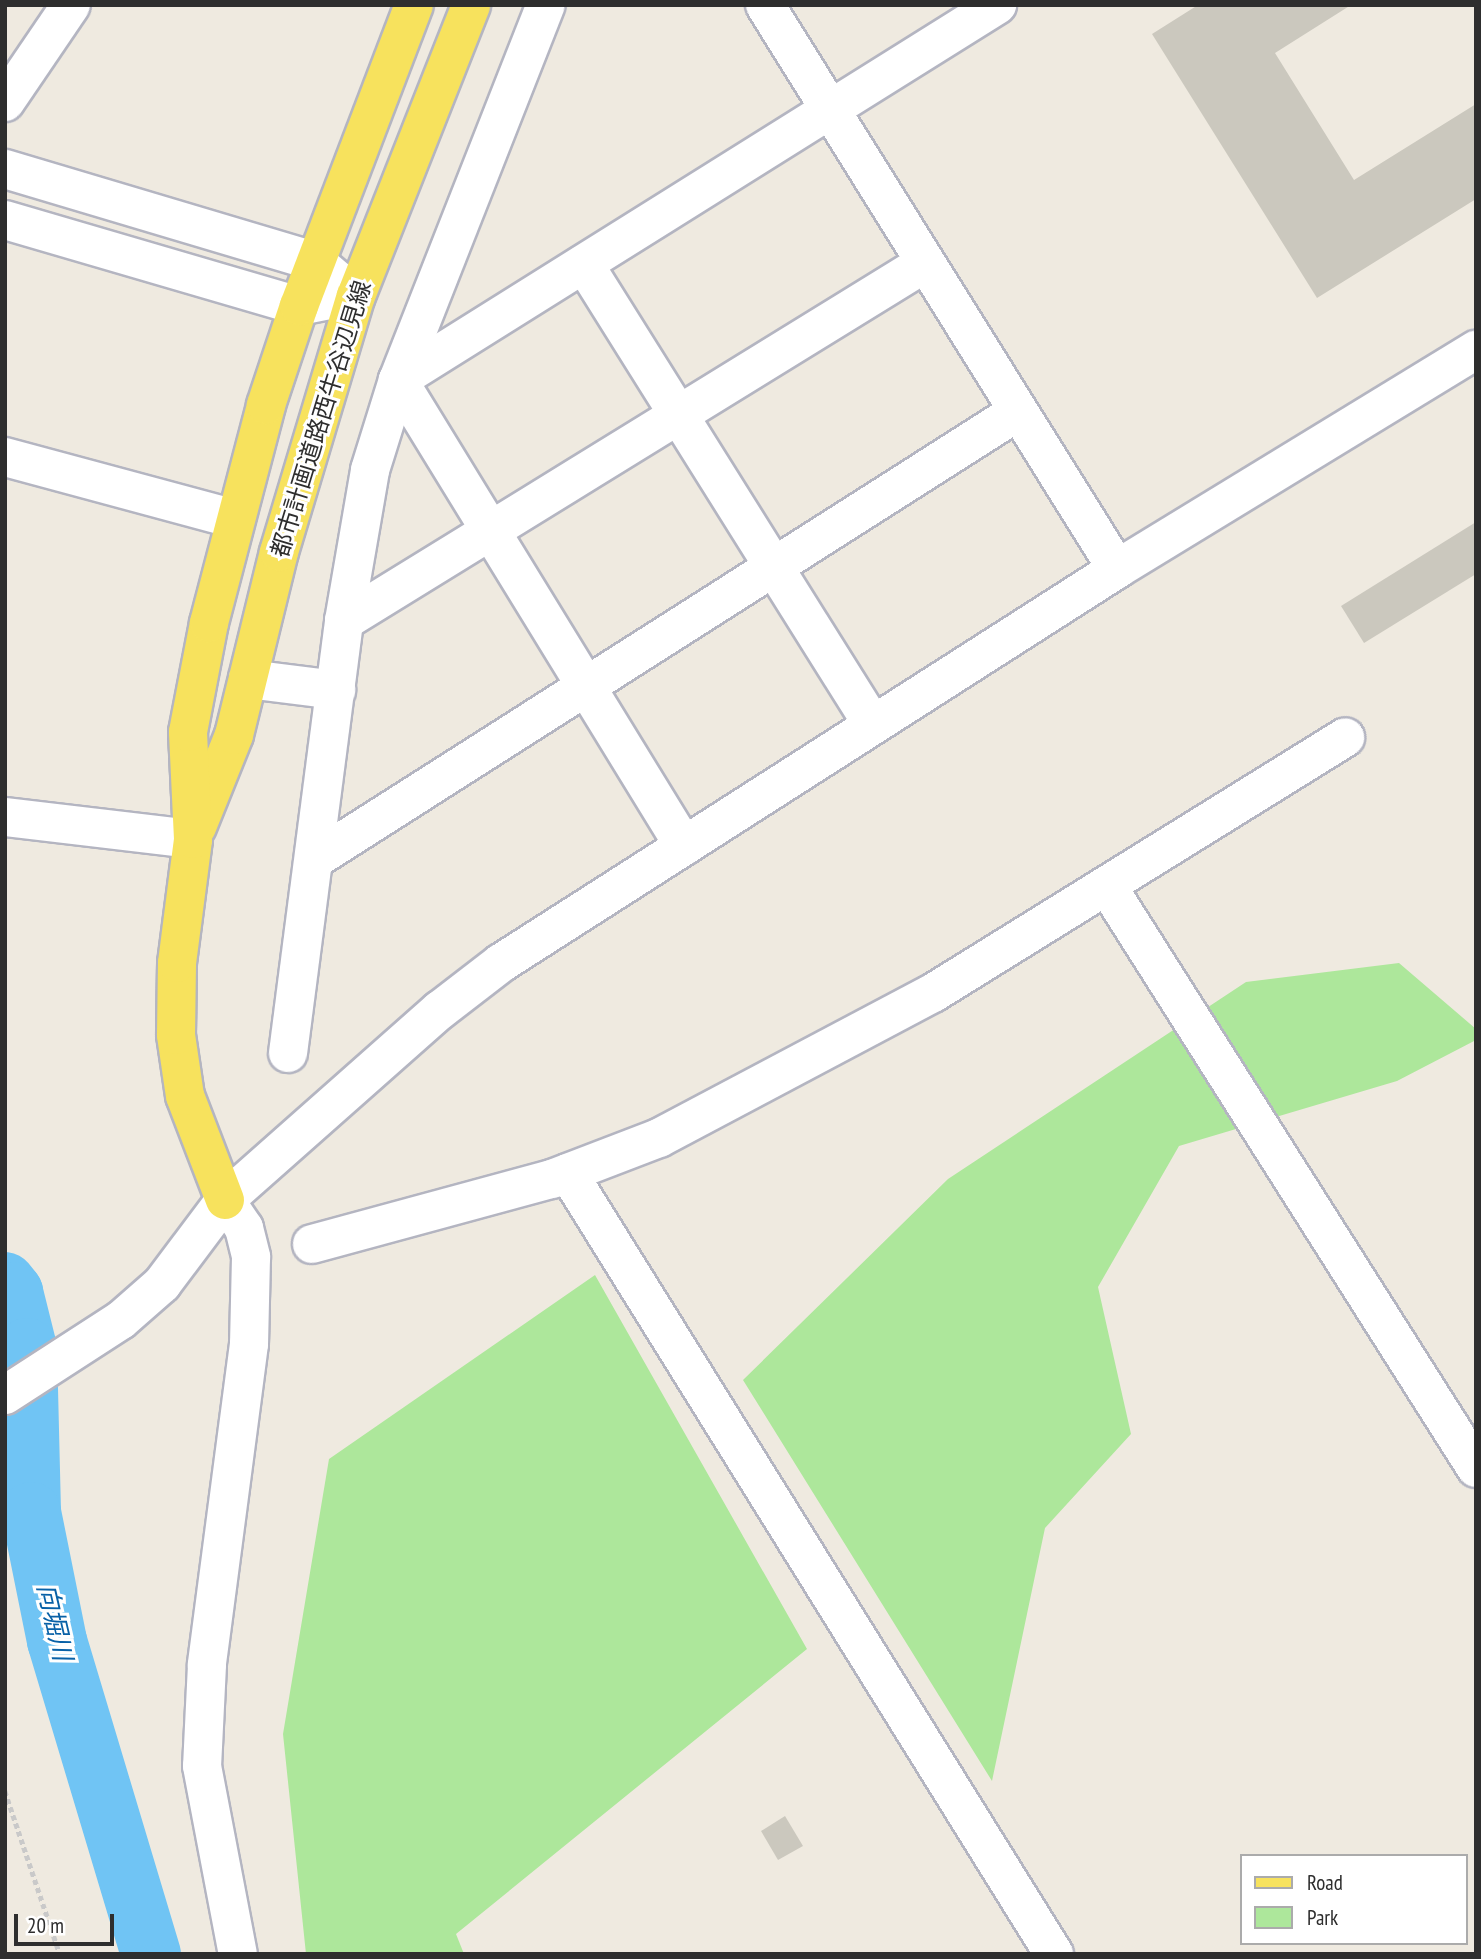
<!DOCTYPE html>
<html>
<head>
<meta charset="utf-8">
<style>
  body { margin:0 }
  #map { position:relative; width:1481px; height:1959px; overflow:hidden; background:#efeae0; font-family:"PT Sans Narrow","Noto Sans JP",sans-serif }
  div>[style] { position:absolute }
  .green>* { inset:0; background:#ade79b }
  .river>* { height:60px; margin:-30px; padding:0 30px; transform-origin:30px; border-radius:30px; background:#70c4f4 }
  .building>* { inset:0; background:#cbc8be }
  .path>* { height:4.5px; margin-top:-2.25px; transform-origin:0; background:repeating-linear-gradient(90deg,#c9c9c9 0 5px,transparent 0 8.5px) }
  .roads { filter:drop-shadow(2px 0 #b4b5c1) drop-shadow(-2px 0 #b4b5c1) drop-shadow(0 2px #b4b5c1) drop-shadow(0 -2px #b4b5c1) }
  .minor>* { height:38px; margin:-19px; padding:0 19px; transform-origin:19px; border-radius:19px; background:#fff }
  .major>* { height:38px; margin:-19px; padding:0 19px; transform-origin:19px; border-radius:19px; background:#f7e25d }
  span { translate:-50% -50%; white-space:nowrap; text-align:center; line-height:1.15; -webkit-text-stroke:6px #fff; paint-order:stroke }
  .street-label { font-size:24px; color:#2e2e2e }
  .water-label { font-size:26px; color:#0861a7; font-style:italic }
  .frame { position:absolute; inset:0; border:7px solid #2e2e2e; pointer-events:none }
  .legend { position:absolute; left:1240px; top:1854px; width:228px; height:91px; box-sizing:border-box; background:#fff; border:2px solid #ababab; margin:0; padding:9px 12px; list-style:none; font-size:21px; color:#2e2e2e }
  .legend li { display:flex; align-items:center; gap:14px; height:35px }
  .legend b { width:35px; border:2px solid #ababab }
  .scale { position:absolute; left:14px; top:1914px; width:100px; height:32px; box-sizing:border-box; border:4px solid #2e2e2e; border-top:0; padding-left:9px; font-size:21px; line-height:24px; white-space:nowrap; color:#2e2e2e; -webkit-text-stroke:5px #fff; paint-order:stroke }
</style>
</head>
<body>
<div id="map">
  <div class="green">
    <i style="clip-path:polygon(1399px 963px,1476px 1029px,1476px 1040px,1397px 1081px,1179px 1146px,1098px 1287px,1131px 1434px,1045px 1528px,992px 1781px,743px 1380px,948px 1179px,1246px 982px)"></i>
    <i style="clip-path:polygon(595px 1275px,807px 1649px,456px 1934px,464px 1954px,306px 1954px,283px 1734px,329px 1459px)"></i>
  </div>
  <div class="river">
    <i style="left:5px;top:1282px;width:13px;rotate:51deg"></i>
    <i style="left:13px;top:1292px;width:58px;rotate:76deg"></i>
    <i style="left:27px;top:1348px;width:164px;rotate:88.6deg"></i>
    <i style="left:31px;top:1512px;width:132px;rotate:78.6deg"></i>
    <i style="left:57px;top:1641px;width:327px;rotate:73.3deg"></i>
  </div>
  <div class="building">
    <i style="clip-path:polygon(1198px 5px,1351px 5px,1275px 53px,1354px 180px,1476px 104px,1476px 199px,1317px 298px,1152px 34px)"></i>
    <i style="clip-path:polygon(1476px 522px,1476px 574px,1364px 643px,1341px 606px)"></i>
    <i style="clip-path:polygon(785px 1816px,803px 1846px,778px 1860px,761px 1831px)"></i>
  </div>
  <div class="path">
    <i style="left:5px;top:1791px;width:172px;rotate:71.4deg"></i>
  </div>
  <div class="roads">
    <div class="minor">
      <i style="left:765px;top:5px;width:665px;rotate:58.03deg"></i>
      <i style="left:5px;top:102px;width:117px;rotate:-55.8deg"></i>
      <i style="left:5px;top:169px;width:325px;rotate:16.6deg"></i>
      <i style="left:316px;top:262px;width:52px;rotate:40.4deg"></i>
      <i style="left:5px;top:220px;width:306px;rotate:16.3deg"></i>
      <i style="left:299px;top:306px;width:32px;rotate:-11deg"></i>
      <i style="left:584px;top:264px;width:544px;rotate:57.92deg"></i>
      <i style="left:5px;top:457px;width:237px;rotate:15.1deg"></i>
      <i style="left:344px;top:621px;width:682px;rotate:-31.64deg"></i>
      <i style="left:248px;top:679px;width:89px;rotate:7.1deg"></i>
      <i style="left:5px;top:817px;width:189px;rotate:6.7deg"></i>
      <i style="left:684px;top:846px;width:547px;rotate:-121.54deg"></i>
      <i style="left:398px;top:380px;width:707px;rotate:-32.05deg"></i>
      <i style="left:315px;top:859px;width:832px;rotate:-32.49deg"></i>
      <i style="left:1107px;top:886px;width:689px;rotate:57.62deg"></i>
      <i style="left:288px;top:1053px;width:436px;rotate:-82.6deg"></i>
      <i style="left:344px;top:621px;width:153px;rotate:-80.2deg"></i>
      <i style="left:370px;top:470px;width:94px;rotate:-72.7deg"></i>
      <i style="left:398px;top:380px;width:403px;rotate:-68.5deg"></i>
      <i style="left:568px;top:1173px;width:920px;rotate:58.11deg"></i>
      <i style="left:225px;top:1200px;width:34px;rotate:56deg"></i>
      <i style="left:244px;top:1228px;width:30px;rotate:76deg"></i>
      <i style="left:251px;top:1257px;width:87px;rotate:91.3deg"></i>
      <i style="left:249px;top:1344px;width:324px;rotate:97.5deg"></i>
      <i style="left:207px;top:1665px;width:101px;rotate:92.8deg"></i>
      <i style="left:202px;top:1766px;width:191px;rotate:79.2deg"></i>
      <i style="left:312px;top:1244px;width:249px;rotate:-15.2deg"></i>
      <i style="left:552px;top:1179px;width:115px;rotate:-21deg"></i>
      <i style="left:659px;top:1138px;width:310px;rotate:-27.9deg"></i>
      <i style="left:933px;top:993px;width:485px;rotate:-31.8deg"></i>
      <i style="left:5px;top:1395px;width:138px;rotate:-32.9deg"></i>
      <i style="left:121px;top:1320px;width:55px;rotate:-41.3deg"></i>
      <i style="left:162px;top:1284px;width:105px;rotate:-53.1deg"></i>
      <i style="left:225px;top:1200px;width:287px;rotate:-41.5deg"></i>
      <i style="left:440px;top:1010px;width:77px;rotate:-37.6deg"></i>
      <i style="left:501px;top:963px;width:731px;rotate:-32.6deg"></i>
      <i style="left:1117px;top:569px;width:421px;rotate:-31.4deg"></i>
    </div>
    <div class="major">
      <i style="left:197px;top:827px;width:99px;rotate:-68.1deg"></i>
      <i style="left:234px;top:735px;width:188px;rotate:-76.2deg"></i>
      <i style="left:279px;top:552px;width:267px;rotate:-73.3deg"></i>
      <i style="left:356px;top:296px;width:313px;rotate:-68.4deg"></i>
      <i style="left:225px;top:1200px;width:111px;rotate:-111deg"></i>
      <i style="left:185px;top:1096px;width:62px;rotate:-98.4deg"></i>
      <i style="left:176px;top:1035px;width:72px;rotate:-89.2deg"></i>
      <i style="left:177px;top:963px;width:125px;rotate:-82.6deg"></i>
      <i style="left:193px;top:839px;width:107px;rotate:-92.7deg"></i>
      <i style="left:188px;top:732px;width:111px;rotate:-79.1deg"></i>
      <i style="left:209px;top:623px;width:225px;rotate:-75.3deg"></i>
      <i style="left:266px;top:405px;width:104px;rotate:-71.6deg"></i>
      <i style="left:299px;top:306px;width:322px;rotate:-69.1deg"></i>
    </div>
  </div>
  <div class="street-label">
    <span style="left:321px;top:419px;rotate:-73deg">都市計画道路西牛谷辺見線</span>
  </div>
  <div class="water-label">
    <span style="left:55px;top:1622px;rotate:77deg">向堀川</span>
  </div>
  <div class="frame"></div>
  <ul class="legend">
  <li><b style="height:9px;background:#f7e25d"></b>Road</li>
  <li><b style="height:19px;background:#ade79b"></b>Park</li>
  </ul>
  <div class="scale">20 m</div>
</div>
</body>
</html>
